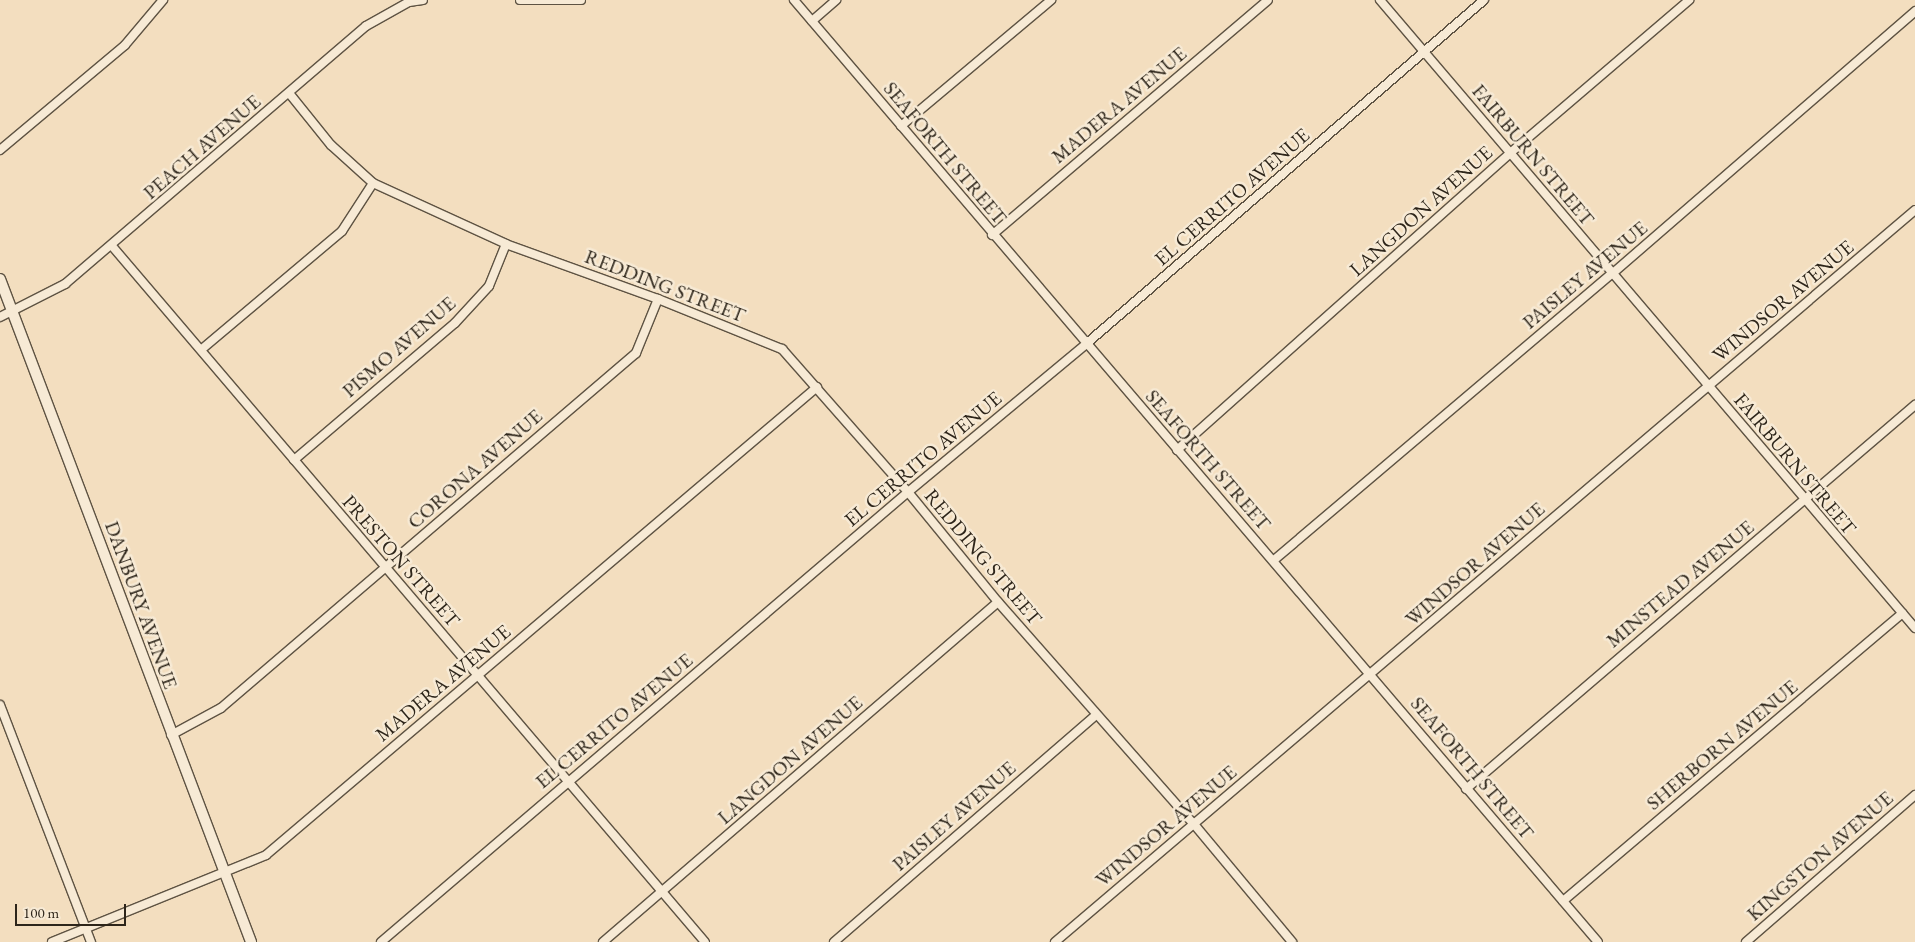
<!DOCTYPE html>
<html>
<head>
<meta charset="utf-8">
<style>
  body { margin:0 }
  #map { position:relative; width:1915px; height:942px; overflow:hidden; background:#f3debf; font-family:"EB Garamond",serif }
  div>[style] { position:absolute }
  .roads { filter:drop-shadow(1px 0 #5e5343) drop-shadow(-1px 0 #5e5343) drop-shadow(0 1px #5e5343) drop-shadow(0 -1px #5e5343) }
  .minor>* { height:8px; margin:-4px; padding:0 4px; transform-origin:4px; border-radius:4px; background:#f7ead5 }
  .tertiary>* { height:10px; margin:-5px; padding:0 5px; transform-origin:5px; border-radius:5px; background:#f7ead5 }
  span { translate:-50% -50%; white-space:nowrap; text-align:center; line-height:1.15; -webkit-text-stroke:5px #f7ead5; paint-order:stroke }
  .street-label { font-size:20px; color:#2d251a }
  .scale { position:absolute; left:15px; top:904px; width:111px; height:22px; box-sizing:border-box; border:2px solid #2d251a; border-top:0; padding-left:6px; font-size:15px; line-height:18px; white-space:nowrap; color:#2d251a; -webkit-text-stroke:4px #f7ead5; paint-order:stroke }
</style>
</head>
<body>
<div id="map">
  <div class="roads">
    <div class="minor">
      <i style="left:520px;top:0;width:61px"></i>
      <i style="left:794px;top:0;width:1238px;rotate:49.52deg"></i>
      <i style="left:1380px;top:0;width:825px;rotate:49.57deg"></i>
      <i style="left:812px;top:21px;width:32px;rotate:-41deg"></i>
      <i style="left:289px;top:93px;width:67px;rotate:51.1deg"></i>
      <i style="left:331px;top:145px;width:57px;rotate:42.1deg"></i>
      <i style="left:373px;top:183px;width:146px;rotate:24.6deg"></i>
      <i style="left:506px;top:244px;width:162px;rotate:19.9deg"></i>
      <i style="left:658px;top:299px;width:134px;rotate:22deg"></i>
      <i style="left:782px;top:349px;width:191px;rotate:48.6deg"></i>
      <i style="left:908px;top:492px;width:142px;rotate:50.7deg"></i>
      <i style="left:998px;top:602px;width:295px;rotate:48.6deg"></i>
      <i style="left:1193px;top:823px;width:155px;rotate:50.2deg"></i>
      <i style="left:901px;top:126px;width:196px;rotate:-40deg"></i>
      <i style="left:0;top:150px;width:163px;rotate:-40deg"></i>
      <i style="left:125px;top:45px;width:59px;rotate:-49.8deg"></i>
      <i style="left:992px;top:235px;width:362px;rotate:-40.4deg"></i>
      <i style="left:112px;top:246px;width:914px;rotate:49.57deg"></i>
      <i style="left:0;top:317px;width:73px;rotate:-26.9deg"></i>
      <i style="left:65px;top:284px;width:396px;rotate:-40.6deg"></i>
      <i style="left:366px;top:26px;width:49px;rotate:-29.2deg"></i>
      <i style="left:409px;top:2px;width:14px;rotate:-8deg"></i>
      <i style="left:202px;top:349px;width:183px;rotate:-40.1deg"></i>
      <i style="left:342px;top:231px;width:57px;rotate:-57.1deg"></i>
      <i style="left:1177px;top:450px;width:445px;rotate:-41.7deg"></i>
      <i style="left:1509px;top:154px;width:237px;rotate:-40.5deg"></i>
      <i style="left:294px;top:460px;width:211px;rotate:-40.4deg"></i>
      <i style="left:455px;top:323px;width:50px;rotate:-47.4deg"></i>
      <i style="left:489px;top:286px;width:45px;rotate:-68deg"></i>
      <i style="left:1274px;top:560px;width:444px;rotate:-40.3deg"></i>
      <i style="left:1613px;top:273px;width:400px;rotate:-40.9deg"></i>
      <i style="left:0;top:705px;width:254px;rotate:69deg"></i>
      <i style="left:171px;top:735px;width:57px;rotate:-28.4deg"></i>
      <i style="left:221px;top:708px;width:546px;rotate:-40.54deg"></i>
      <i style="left:636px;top:353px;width:58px;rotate:-67.8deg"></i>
      <i style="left:1466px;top:789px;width:591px;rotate:-40.54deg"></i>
      <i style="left:1563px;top:901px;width:445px;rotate:-40.3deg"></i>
      <i style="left:52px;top:942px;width:231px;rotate:-22.1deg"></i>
      <i style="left:266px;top:855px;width:723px;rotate:-40.34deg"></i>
      <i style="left:381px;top:942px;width:693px;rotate:-40.49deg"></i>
      <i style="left:908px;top:492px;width:231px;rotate:-39.7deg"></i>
      <i style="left:1086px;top:344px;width:526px;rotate:-40.84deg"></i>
      <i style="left:603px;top:942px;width:521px;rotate:-40.72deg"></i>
      <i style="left:834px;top:942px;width:347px;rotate:-40.9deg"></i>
      <i style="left:1055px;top:942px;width:1129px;rotate:-40.4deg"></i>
      <i style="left:1746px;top:942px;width:224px;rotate:-41deg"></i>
    </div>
    <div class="tertiary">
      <i style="left:0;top:279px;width:709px;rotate:69.26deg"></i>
    </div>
  </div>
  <div class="street-label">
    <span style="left:1119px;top:105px;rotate:-40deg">MADERA AVENUE</span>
    <span style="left:202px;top:147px;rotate:-41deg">PEACH AVENUE</span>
    <span style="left:945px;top:153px;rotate:50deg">SEAFORTH STREET</span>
    <span style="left:1533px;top:155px;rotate:50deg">FAIRBURN STREET</span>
    <span style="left:1232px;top:197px;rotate:-41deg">EL CERRITO AVENUE</span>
    <span style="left:1421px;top:211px;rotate:-42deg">LANGDON AVENUE</span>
    <span style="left:1585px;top:275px;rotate:-40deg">PAISLEY AVENUE</span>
    <span style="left:665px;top:286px;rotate:21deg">REDDING STREET</span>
    <span style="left:1783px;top:301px;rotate:-40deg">WINDSOR AVENUE</span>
    <span style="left:399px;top:347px;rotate:-41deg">PISMO AVENUE</span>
    <span style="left:923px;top:459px;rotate:-40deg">EL CERRITO AVENUE</span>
    <span style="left:1208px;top:460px;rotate:49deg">SEAFORTH STREET</span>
    <span style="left:1795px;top:464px;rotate:50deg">FAIRBURN STREET</span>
    <span style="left:475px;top:469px;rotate:-41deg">CORONA AVENUE</span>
    <span style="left:983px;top:557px;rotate:50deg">REDDING STREET</span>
    <span style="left:401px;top:561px;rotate:49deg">PRESTON STREET</span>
    <span style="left:1475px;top:564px;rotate:-41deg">WINDSOR AVENUE</span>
    <span style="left:1680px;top:584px;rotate:-40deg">MINSTEAD AVENUE</span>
    <span style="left:141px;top:605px;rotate:70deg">DANBURY AVENUE</span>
    <span style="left:443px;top:683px;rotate:-40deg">MADERA AVENUE</span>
    <span style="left:614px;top:721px;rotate:-40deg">EL CERRITO AVENUE</span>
    <span style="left:1722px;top:745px;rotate:-40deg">SHERBORN AVENUE</span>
    <span style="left:790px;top:760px;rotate:-41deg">LANGDON AVENUE</span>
    <span style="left:1472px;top:768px;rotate:50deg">SEAFORTH STREET</span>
    <span style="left:954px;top:816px;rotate:-41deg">PAISLEY AVENUE</span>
    <span style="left:1166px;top:826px;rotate:-40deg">WINDSOR AVENUE</span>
    <span style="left:1820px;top:856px;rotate:-41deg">KINGSTON AVENUE</span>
  </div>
  <div class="scale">100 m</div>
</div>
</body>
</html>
